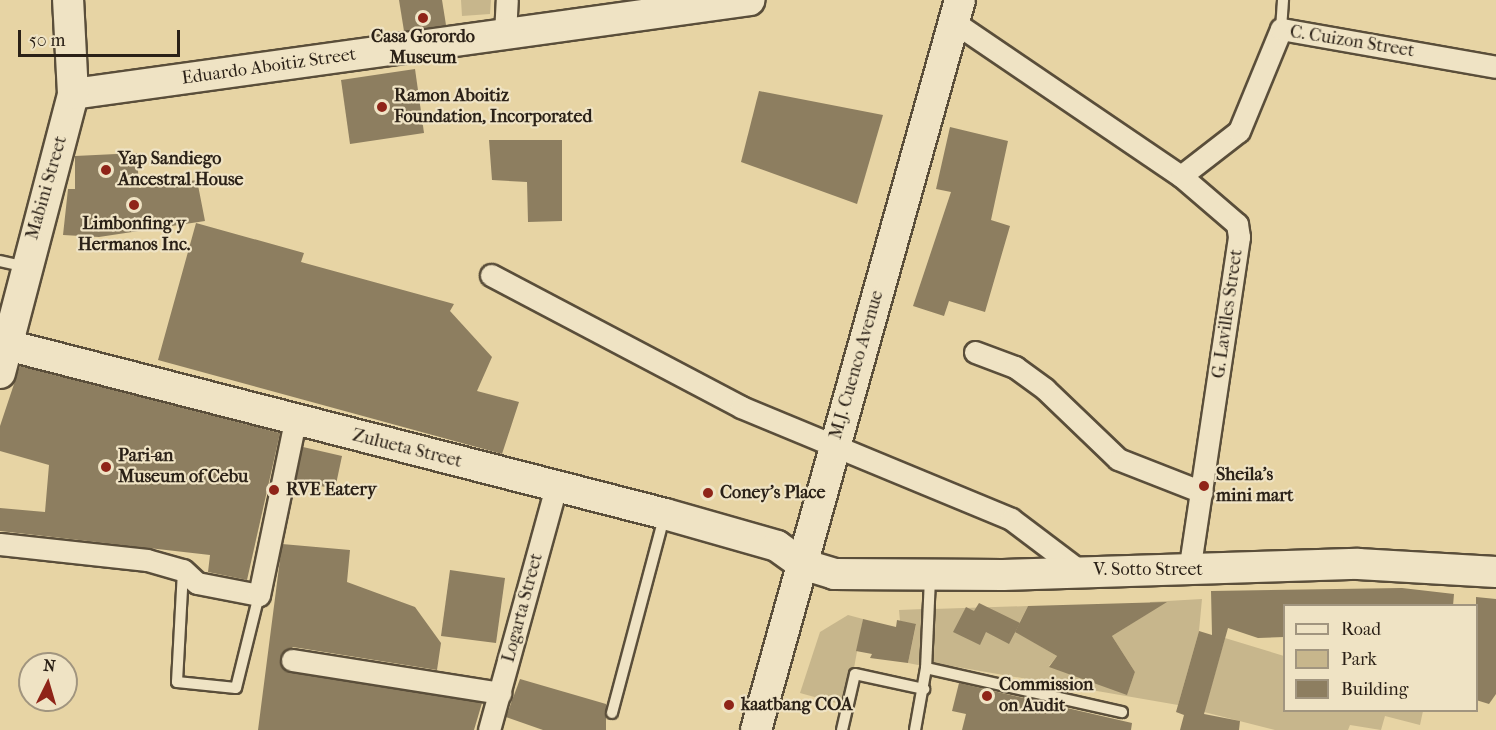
<!DOCTYPE html>
<html>
<head>
<meta charset="utf-8">
<style>
  body { margin:0 }
  #map { position:relative; width:1496px; height:730px; overflow:hidden; background:#e7d4a4; font-family:"IM FELL French Canon",serif }
  div>[style] { position:absolute }
  .green>* { inset:0; background:#c7b68c }
  .building>* { inset:0; background:#8d7e60 }
  .roads { filter:drop-shadow(2px 0 #5a4e3a) drop-shadow(-2px 0 #5a4e3a) drop-shadow(0 2px #5a4e3a) drop-shadow(0 -2px #5a4e3a) }
  .lane>* { height:10px; margin:-5px; padding:0 5px; transform-origin:5px; border-radius:5px; background:#efe3c4 }
  .street>* { height:21px; margin:-10.5px; padding:0 10.5px; transform-origin:10.5px; border-radius:10.5px; background:#efe3c4 }
  .secondary>* { height:30px; margin:-15px; padding:0 15px; transform-origin:15px; border-radius:15px; background:#efe3c4 }
  .dots>* { width:16px; height:16px; translate:-50% -50%; box-sizing:border-box; border:3px solid #efe3c4; border-radius:50% }
  span { translate:-50% -50%; white-space:nowrap; text-align:center; line-height:1.15; -webkit-text-stroke:4.5px #efe3c4; paint-order:stroke }
  .poi-label { font-size:18px; color:#2b2117; font-weight:700 }
  .left { translate:0 -50%; text-align:left }
  .street-label { font-size:18px; color:#2b2117 }
  .legend { position:absolute; left:1283px; top:604px; width:195px; height:108px; box-sizing:border-box; background:#efe3c4; border:2px solid #a1957f; margin:0; padding:8px 10px; list-style:none; font-size:18px; color:#2b2117 }
  .legend li { display:flex; align-items:center; gap:12px; height:30px }
  .legend b { width:30px; border:2px solid #a1957f }
  .north { position:absolute; left:18px; top:652px; width:60px; height:60px; box-sizing:border-box; background:#efe3c4; border:2px solid #a1957f; border-radius:50%; rotate:5deg; font-size:16px; font-weight:700; line-height:24px; text-align:center; color:#2b2117 }
  .north::after { content:''; display:block; margin:auto; width:21px; height:27px; background:#8f2418; clip-path:polygon(50% 0,100% 100%,50% 72%,0 100%) }
  .scale { position:absolute; left:18px; top:30px; width:162px; height:27px; box-sizing:border-box; border:3px solid #2b2117; border-top:0; padding-left:8px; font-size:18px; line-height:21px; white-space:nowrap; color:#2b2117; -webkit-text-stroke:4px #efe3c4; paint-order:stroke }
</style>
</head>
<body>
<div id="map">
  <div class="green">
    <i style="clip-path:polygon(461px 0,491px 0,490px 14px,462px 16px)"></i>
    <i style="clip-path:polygon(1202px 599px,1199px 631px,1178px 705px,934px 663px,933px 609px,1028px 606px,1015px 631px,1057px 656px,1049px 666px,1127px 694px,1135px 672px,1112px 636px,1150px 612px,1150px 602px)"></i>
    <i style="clip-path:polygon(924px 609px,923px 666px,908px 663px,916px 625px,900px 621px,899px 610px)"></i>
    <i style="clip-path:polygon(848px 615px,863px 619px,847px 706px,800px 693px,820px 632px)"></i>
    <i style="clip-path:polygon(1225px 638px,1284px 656px,1284px 710px,1423px 711px,1420px 725px,1385px 716px,1381px 730px,1350px 725px,1348px 730px,1275px 730px,1204px 712px)"></i>
  </div>
  <div class="building">
    <i style="clip-path:polygon(399px 0,442px 0,446px 25px,404px 31px)"></i>
    <i style="clip-path:polygon(415px 69px,424px 133px,350px 144px,341px 80px)"></i>
    <i style="clip-path:polygon(759px 91px,883px 115px,857px 204px,741px 162px)"></i>
    <i style="clip-path:polygon(950px 127px,1008px 141px,991px 220px,1010px 226px,985px 312px,949px 301px,944px 316px,913px 306px,951px 192px,936px 189px)"></i>
    <i style="clip-path:polygon(489px 140px,562px 140px,562px 221px,528px 222px,527px 182px,492px 180px)"></i>
    <i style="clip-path:polygon(137px 153px,139px 188px,197px 180px,205px 221px,99px 237px,63px 235px,68px 189px,75px 189px,75px 156px)"></i>
    <i style="clip-path:polygon(196px 223px,304px 253px,301px 262px,454px 304px,450px 311px,492px 357px,477px 391px,519px 402px,502px 454px,158px 360px)"></i>
    <i style="clip-path:polygon(20px 366px,280px 433px,247px 580px,208px 572px,210px 555px,0 531px,0 508px,45px 512px,49px 465px,0 451px,0 426px)"></i>
    <i style="clip-path:polygon(303px 447px,342px 456px,335px 489px,296px 481px)"></i>
    <i style="clip-path:polygon(282px 544px,350px 550px,347px 582px,415px 607px,441px 643px,437px 670px,293px 647px,280px 657px,284px 669px,482px 703px,474px 730px,258px 730px)"></i>
    <i style="clip-path:polygon(450px 570px,505px 578px,496px 643px,441px 636px)"></i>
    <i style="clip-path:polygon(1402px 588px,1454px 594px,1453px 606px,1284px 606px,1284px 637px,1258px 638px,1228px 628px,1204px 714px,1240px 721px,1239px 730px,1180px 730px,1184px 715px,1176px 712px,1199px 631px,1212px 635px,1211px 591px)"></i>
    <i style="clip-path:polygon(1476px 597px,1496px 599px,1496px 694px,1489px 704px,1476px 700px)"></i>
    <i style="clip-path:polygon(1167px 602px,1112px 636px,1135px 672px,1127px 695px,1049px 667px,1057px 656px,1015px 632px,1028px 606px)"></i>
    <i style="clip-path:polygon(979px 603px,1020px 623px,1009px 644px,986px 632px,980px 645px,953px 632px,966px 607px,974px 611px)"></i>
    <i style="clip-path:polygon(863px 619px,896px 627px,897px 620px,916px 624px,908px 663px,870px 658px,872px 654px,856px 651px)"></i>
    <i style="clip-path:polygon(520px 679px,606px 704px,606px 730px,543px 730px,506px 717px)"></i>
    <i style="clip-path:polygon(959px 683px,1132px 723px,1131px 730px,962px 730px,966px 714px,952px 711px)"></i>
  </div>
  <div class="roads">
    <div class="lane">
      <i style="left:1281px;top:29px;width:29px;rotate:-86deg"></i>
      <i style="left:0;top:261px;width:26px;rotate:13deg"></i>
      <i style="left:183px;top:571px;width:111px;rotate:93.1deg"></i>
      <i style="left:177px;top:682px;width:59px;rotate:5.8deg"></i>
      <i style="left:236px;top:688px;width:96px;rotate:-76.1deg"></i>
      <i style="left:930px;top:578px;width:90px;rotate:92.5deg"></i>
      <i style="left:926px;top:668px;width:201px;rotate:12.7deg"></i>
      <i style="left:612px;top:713px;width:203px;rotate:-75.1deg"></i>
      <i style="left:842px;top:730px;width:57px;rotate:-76.9deg"></i>
      <i style="left:855px;top:674px;width:71px;rotate:12.3deg"></i>
      <i style="left:915px;top:730px;width:63px;rotate:-79.9deg"></i>
    </div>
    <div class="street">
      <i style="left:954px;top:22px;width:274px;rotate:34.2deg"></i>
      <i style="left:1181px;top:176px;width:74px;rotate:40.6deg"></i>
      <i style="left:1237px;top:224px;width:13px;rotate:81deg"></i>
      <i style="left:1239px;top:237px;width:337px;rotate:98.5deg"></i>
      <i style="left:505px;top:34px;width:34px;rotate:-87deg"></i>
      <i style="left:1181px;top:176px;width:73px;rotate:-37.8deg"></i>
      <i style="left:1239px;top:131px;width:110px;rotate:-67.6deg"></i>
      <i style="left:1281px;top:29px;width:218px;rotate:10deg"></i>
      <i style="left:491px;top:275px;width:283px;rotate:27.8deg"></i>
      <i style="left:741px;top:407px;width:292px;rotate:22.5deg"></i>
      <i style="left:1011px;top:519px;width:86px;rotate:37deg"></i>
      <i style="left:975px;top:352px;width:43px;rotate:20.6deg"></i>
      <i style="left:1015px;top:367px;width:37px;rotate:36deg"></i>
      <i style="left:1045px;top:389px;width:101px;rotate:43.8deg"></i>
      <i style="left:1118px;top:459px;width:90px;rotate:21.4deg"></i>
      <i style="left:0;top:544px;width:148px;rotate:6.2deg"></i>
      <i style="left:147px;top:560px;width:37px;rotate:16deg"></i>
      <i style="left:183px;top:570px;width:19px;rotate:43deg"></i>
      <i style="left:197px;top:583px;width:63px;rotate:11deg"></i>
      <i style="left:259px;top:595px;width:178px;rotate:-78.3deg"></i>
      <i style="left:292px;top:660px;width:211px;rotate:9deg"></i>
      <i style="left:489px;top:730px;width:253px;rotate:-74.6deg"></i>
    </div>
    <div class="secondary">
      <i style="left:73px;top:94px;width:683px;rotate:-7.9deg"></i>
      <i style="left:7px;top:345px;width:679px;rotate:14.4deg"></i>
      <i style="left:665px;top:514px;width:116px;rotate:15.9deg"></i>
      <i style="left:777px;top:546px;width:31px;rotate:36deg"></i>
      <i style="left:802px;top:564px;width:34px;rotate:17deg"></i>
      <i style="left:834px;top:574px;width:169px;rotate:0.3deg"></i>
      <i style="left:1003px;top:575px;width:355px;rotate:-1.8deg"></i>
      <i style="left:1358px;top:564px;width:138px;rotate:3.3deg"></i>
      <i style="left:0;top:373px;width:288px;rotate:-75.3deg"></i>
      <i style="left:73px;top:94px;width:94px;rotate:-93deg"></i>
      <i style="left:756px;top:730px;width:758px;rotate:-74.39deg"></i>
    </div>
  </div>
  <div class="dots">
    <i style="left:423px;top:18px;background:#8f2418"></i>
    <i style="left:382px;top:107px;background:#8f2418"></i>
    <i style="left:106px;top:170px;background:#8f2418"></i>
    <i style="left:134px;top:205px;background:#8f2418"></i>
    <i style="left:106px;top:467px;background:#8f2418"></i>
    <i style="left:1204px;top:486px;background:#8f2418"></i>
    <i style="left:274px;top:490px;background:#8f2418"></i>
    <i style="left:708px;top:493px;background:#8f2418"></i>
    <i style="left:987px;top:696px;background:#8f2418"></i>
    <i style="left:729px;top:705px;background:#8f2418"></i>
  </div>
  <div class="poi-label">
    <span style="left:423px;top:48px">Casa Gorordo<br>Museum</span>
    <span class="left" style="left:394px;top:107px">Ramon Aboitiz<br>Foundation, Incorporated</span>
    <span class="left" style="left:118px;top:170px">Yap Sandiego<br>Ancestral House</span>
    <span style="left:134px;top:235px">Limbonfing y<br>Hermanos Inc.</span>
    <span class="left" style="left:118px;top:467px">Pari-an<br>Museum of Cebu</span>
    <span class="left" style="left:1216px;top:486px">Sheila's<br>mini mart</span>
    <span class="left" style="left:286px;top:490px">RVE Eatery</span>
    <span class="left" style="left:720px;top:493px">Coney's Place</span>
    <span class="left" style="left:999px;top:696px">Commission<br>on Audit</span>
    <span class="left" style="left:741px;top:705px">kaatbang COA</span>
  </div>
  <div class="street-label">
    <span style="left:1352px;top:42px;rotate:9deg">C. Cuizon Street</span>
    <span style="left:269px;top:67px;rotate:-8deg">Eduardo Aboitiz Street</span>
    <span style="left:47px;top:188px;rotate:-74deg">Mabini Street</span>
    <span style="left:1228px;top:314px;rotate:-82deg">G. Lavilles Street</span>
    <span style="left:857px;top:365px;rotate:-74deg">M.J. Cuenco Avenue</span>
    <span style="left:407px;top:449px;rotate:14deg">Zulueta Street</span>
    <span style="left:1148px;top:570px">V. Sotto Street</span>
    <span style="left:523px;top:608px;rotate:-75deg">Logarta Street</span>
  </div>
  <ul class="legend">
  <li><b style="height:8px;background:#efe3c4"></b>Road</li>
  <li><b style="height:16px;background:#c7b68c"></b>Park</li>
  <li><b style="height:16px;background:#8d7e60"></b>Building</li>
  </ul>
  <div class="north">N</div>
  <div class="scale">50 m</div>
</div>
</body>
</html>
